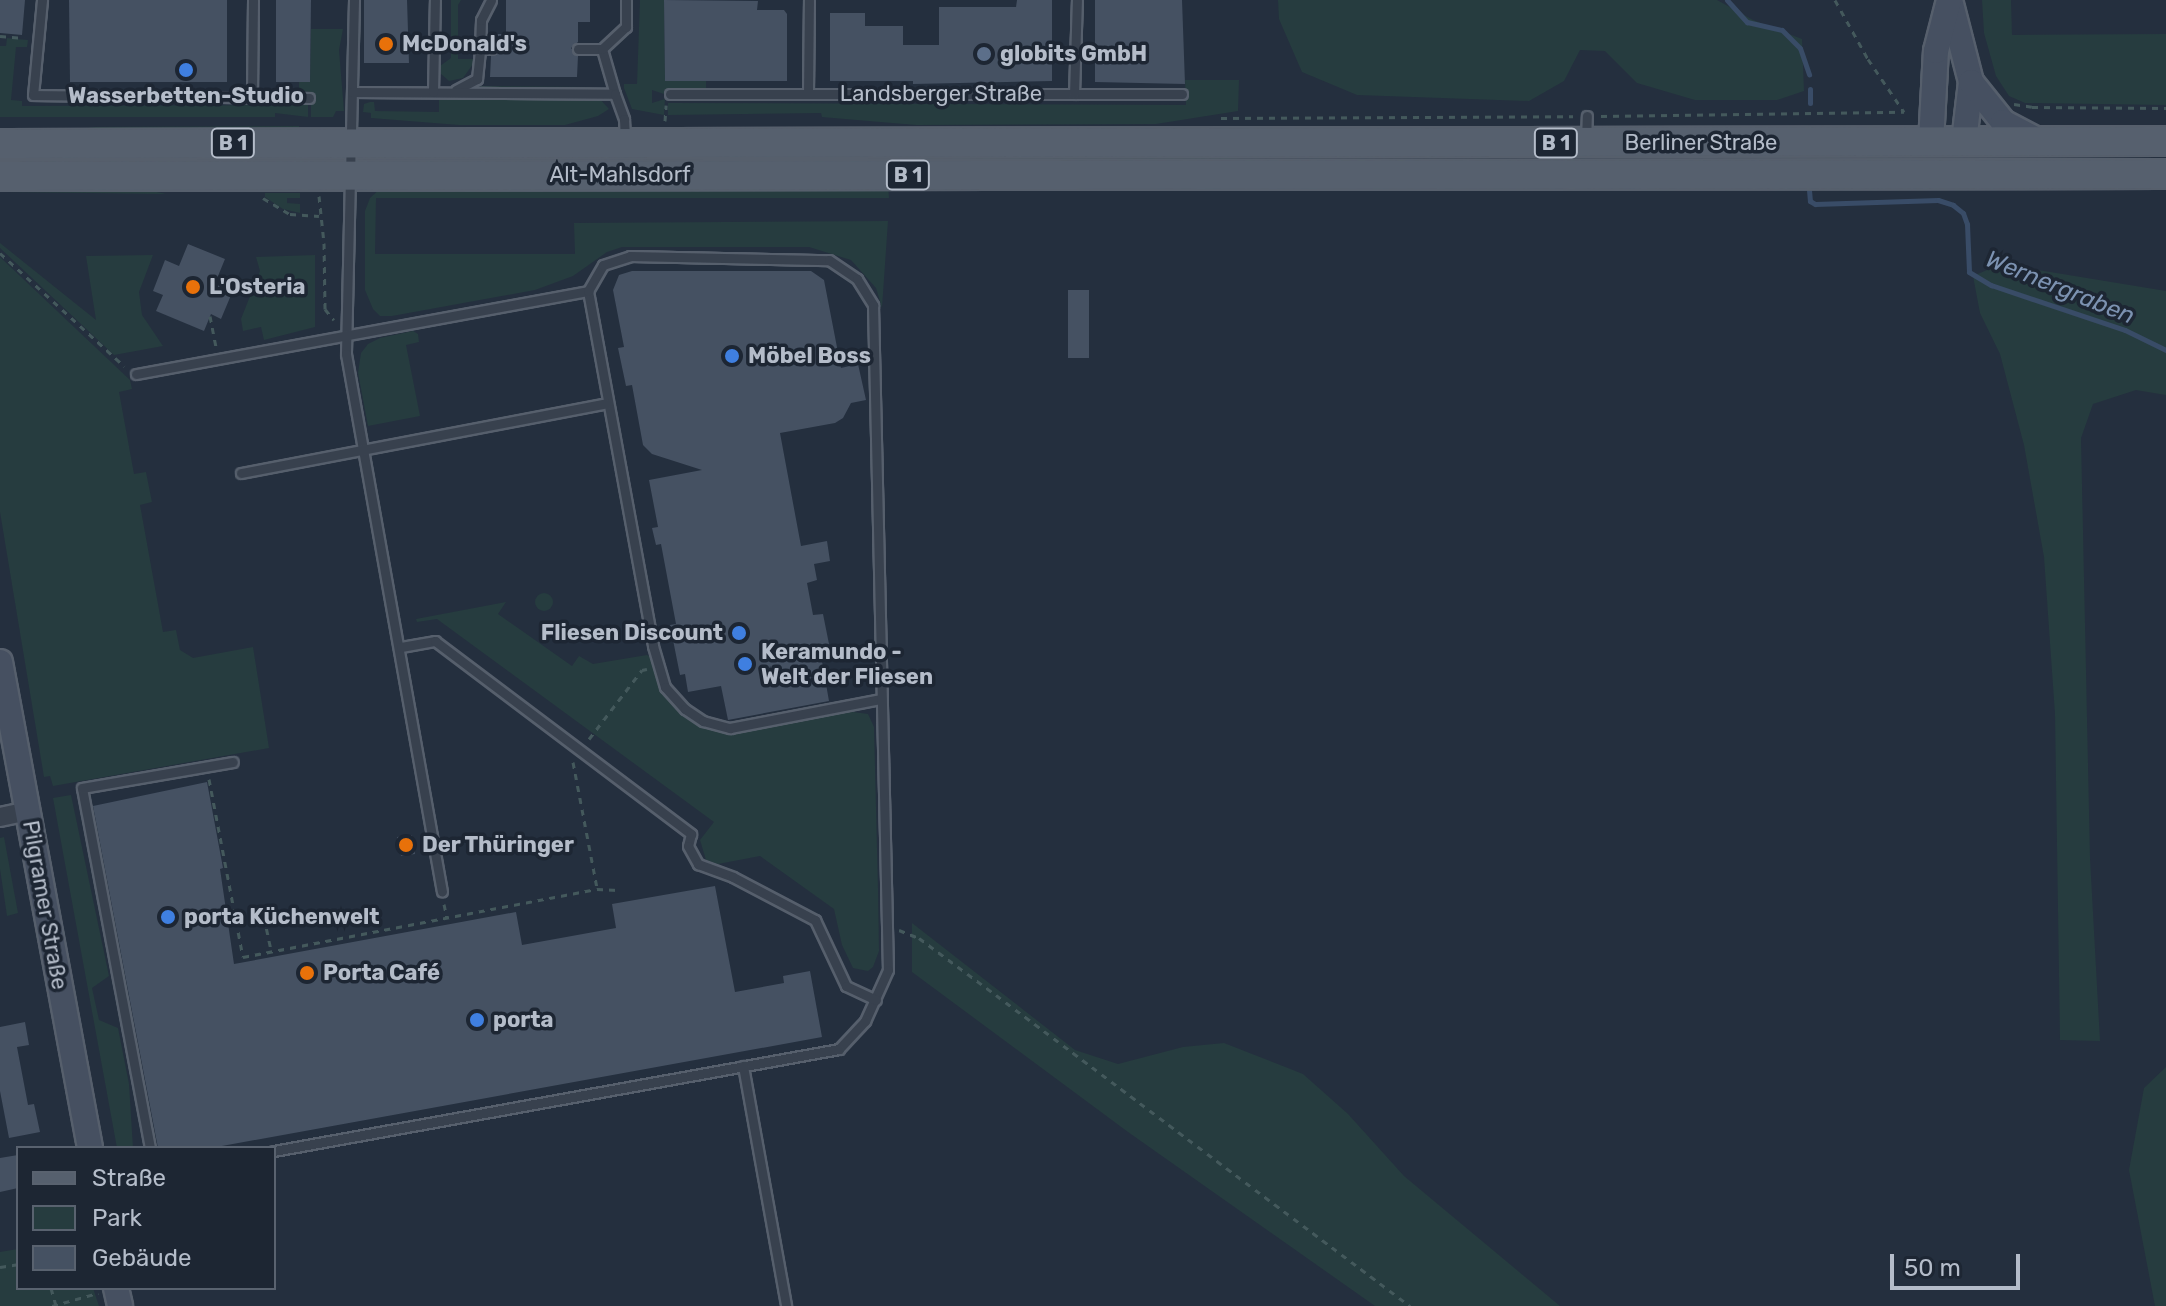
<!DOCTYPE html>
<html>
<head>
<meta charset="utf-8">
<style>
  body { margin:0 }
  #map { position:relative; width:2166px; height:1306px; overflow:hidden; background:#242f3e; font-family:Rubik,sans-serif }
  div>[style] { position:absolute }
  .green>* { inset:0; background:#263c3f }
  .round { border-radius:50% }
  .stream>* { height:5px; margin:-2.5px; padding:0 2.5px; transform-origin:2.5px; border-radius:2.5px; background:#394c67 }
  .building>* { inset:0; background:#455162 }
  .path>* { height:3px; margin-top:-1.5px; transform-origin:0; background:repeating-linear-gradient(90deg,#44595c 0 6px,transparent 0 12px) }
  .roads { filter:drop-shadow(2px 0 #565f6c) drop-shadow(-2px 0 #565f6c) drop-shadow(0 2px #565f6c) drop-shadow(0 -2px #565f6c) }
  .lane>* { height:9px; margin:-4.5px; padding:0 4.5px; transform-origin:4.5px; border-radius:4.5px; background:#38414e }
  .street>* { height:18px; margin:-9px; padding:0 9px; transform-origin:9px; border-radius:9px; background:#38414e }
  .secondary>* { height:24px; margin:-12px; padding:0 12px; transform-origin:12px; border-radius:12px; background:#465061 }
  .primary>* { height:28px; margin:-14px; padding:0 14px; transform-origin:14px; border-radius:14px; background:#56606e }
  .dots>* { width:22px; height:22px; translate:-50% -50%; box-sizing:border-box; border:4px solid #1d2633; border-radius:50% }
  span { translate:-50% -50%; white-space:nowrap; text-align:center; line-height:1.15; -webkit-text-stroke:7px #1d2633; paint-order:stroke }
  .shield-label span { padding:2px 6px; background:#1d2633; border:2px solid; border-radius:6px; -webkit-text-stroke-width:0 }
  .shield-label { font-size:20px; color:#b4bcc9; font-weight:700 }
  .poi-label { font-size:22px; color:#b4bcc9; font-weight:700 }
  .left { translate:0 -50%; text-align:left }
  .right { translate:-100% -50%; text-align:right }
  .street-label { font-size:22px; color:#b4bcc9 }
  .water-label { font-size:24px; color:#7c92b1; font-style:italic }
  .legend { position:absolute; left:16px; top:1146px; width:260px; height:144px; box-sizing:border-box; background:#1d2633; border:2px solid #59626f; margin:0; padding:10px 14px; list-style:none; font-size:24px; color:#b4bcc9 }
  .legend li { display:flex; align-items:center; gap:16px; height:40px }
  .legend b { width:40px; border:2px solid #59626f }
  .scale { position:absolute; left:1890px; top:1254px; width:130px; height:36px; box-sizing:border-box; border:4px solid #b4bcc9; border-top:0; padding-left:10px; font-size:24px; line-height:28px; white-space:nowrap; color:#b4bcc9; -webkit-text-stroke:6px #1d2633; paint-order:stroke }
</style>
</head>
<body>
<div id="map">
  <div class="green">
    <i style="clip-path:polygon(451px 0,461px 0,458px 5px,458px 59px,473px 59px,473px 64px,463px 78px,449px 81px,440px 73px,440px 66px,451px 58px)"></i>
    <i style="clip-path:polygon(640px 0,664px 0,665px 81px,706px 81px,706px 89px,665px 89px,664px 94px,652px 90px,652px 103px,665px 99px,664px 115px,632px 109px,624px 88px,624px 84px,637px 84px)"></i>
    <i style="clip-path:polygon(1278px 0,1717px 0,1753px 20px,1802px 39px,1804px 91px,1777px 100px,1695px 100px,1637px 83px,1605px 51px,1580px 50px,1564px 81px,1529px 101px,1357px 95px,1302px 72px,1279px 19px)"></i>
    <i style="clip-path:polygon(1982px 0,2011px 0,2012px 35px,2166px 34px,2166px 105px,2025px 103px,2009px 96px,1996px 76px,1984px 33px)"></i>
    <i style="clip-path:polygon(311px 29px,343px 29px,339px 50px,344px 111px,336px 111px,333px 117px,311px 117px,311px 92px,299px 91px,299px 82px,310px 81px)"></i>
    <i style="clip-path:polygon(7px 38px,28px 40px,27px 47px,16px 47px,11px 100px,22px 101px,22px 106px,308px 105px,308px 117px,275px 113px,275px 117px,0 117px,0 46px,6px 46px)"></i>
    <i style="clip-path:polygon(1185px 80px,1239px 80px,1238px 111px,1156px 124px,916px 125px,822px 117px,821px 113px,668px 115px,668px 103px,1186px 105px)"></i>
    <i style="clip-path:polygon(481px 86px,590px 87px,595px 88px,474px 89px)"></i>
    <i style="clip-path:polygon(454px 96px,599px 98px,609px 109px,598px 116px,565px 125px,459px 125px,371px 118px,371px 113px,363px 112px,364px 104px,370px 102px,374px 102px,375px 111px,439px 112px,439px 99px)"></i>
    <i style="clip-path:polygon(299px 126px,299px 133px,144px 134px,87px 127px)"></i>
    <i style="clip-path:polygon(140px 152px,300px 152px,300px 166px,0 168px,0 160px,72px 159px)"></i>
    <i style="clip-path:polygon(1237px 152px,1237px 165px,631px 161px,631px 156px)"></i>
    <i style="clip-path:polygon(0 184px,125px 185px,166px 194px,7px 192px,0 191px)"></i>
    <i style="clip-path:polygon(888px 184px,889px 198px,376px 198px,375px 254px,575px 254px,574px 223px,888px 221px,882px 308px,876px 288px,851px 260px,809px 247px,622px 247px,607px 252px,573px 276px,535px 290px,392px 316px,380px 316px,373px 309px,365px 290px,365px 211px,370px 198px,382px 187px)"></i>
    <i style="clip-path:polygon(265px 193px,300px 193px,300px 198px,287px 198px,287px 203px,300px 204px,300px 213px,283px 209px,265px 197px)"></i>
    <i style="clip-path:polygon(0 243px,96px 320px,86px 256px,153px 255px,139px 292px,142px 315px,163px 346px,114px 355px,0 248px)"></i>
    <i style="clip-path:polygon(315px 255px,315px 327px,264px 340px,261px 327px,243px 331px,241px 319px,260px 271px,256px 257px)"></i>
    <i style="clip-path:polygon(0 257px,130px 380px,132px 389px,119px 392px,134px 474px,146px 472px,152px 502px,140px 505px,163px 632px,176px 630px,180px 650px,193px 658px,253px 647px,269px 748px,53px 786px,50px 776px,44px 777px,0 512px)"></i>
    <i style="clip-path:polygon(2001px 264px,2166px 291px,2166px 395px,2136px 390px,2093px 404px,2081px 438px,2090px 858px,2100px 1041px,2060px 1040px,2055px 714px,2044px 557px,2024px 445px,2000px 354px,1980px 313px,1973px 276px)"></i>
    <i style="clip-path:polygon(413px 331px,418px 334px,419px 342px,406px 345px,420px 416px,368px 426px,358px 373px,361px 353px,368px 344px,380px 338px)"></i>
    <i class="round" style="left:535px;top:593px;width:18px;height:18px"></i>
    <i style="clip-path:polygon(506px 602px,498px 614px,572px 666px,579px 656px,593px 664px,647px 655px,653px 658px,659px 687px,666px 697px,704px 728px,723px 733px,846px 711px,868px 714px,874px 727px,878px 889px,879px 951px,873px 967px,868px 971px,853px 968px,842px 945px,834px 909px,760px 856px,718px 864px,706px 860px,700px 840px,714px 822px,437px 619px,417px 622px,416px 619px)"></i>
    <i style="clip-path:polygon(71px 795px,109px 976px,92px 988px,99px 1020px,118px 1028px,129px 1084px,133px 1148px,117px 1148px,53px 798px)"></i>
    <i style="clip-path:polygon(4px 837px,18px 913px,7px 916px,0 869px,0 838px)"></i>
    <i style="clip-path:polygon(912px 923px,1075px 1050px,1118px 1064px,1183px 1047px,1224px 1043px,1303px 1074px,1348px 1114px,1404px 1176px,1560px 1306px,1375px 1306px,1128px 1132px,912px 972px)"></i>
    <i style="clip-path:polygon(2166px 1067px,2166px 1306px,2155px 1306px,2129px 1170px,2144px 1088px)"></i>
    <i style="clip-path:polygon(18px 1249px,18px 1288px,93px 1288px,99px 1306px,0 1306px,0 1252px)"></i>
  </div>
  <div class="stream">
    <i style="left:1727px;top:0;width:30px;rotate:48deg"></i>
    <i style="left:1747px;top:22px;width:36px;rotate:13deg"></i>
    <i style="left:1782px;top:30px;width:25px;rotate:45deg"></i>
    <i style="left:1800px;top:48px;width:28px;rotate:71deg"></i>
    <i style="left:1810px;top:89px;width:14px;rotate:90deg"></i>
    <i style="left:1809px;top:190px;width:11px;rotate:85deg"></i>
    <i style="left:1810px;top:201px;width:6px;rotate:31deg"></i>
    <i style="left:1815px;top:204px;width:123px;rotate:-1.9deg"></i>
    <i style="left:1938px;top:200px;width:16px;rotate:18deg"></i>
    <i style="left:1953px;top:205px;width:13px;rotate:39deg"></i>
    <i style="left:1963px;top:213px;width:12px;rotate:70deg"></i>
    <i style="left:1967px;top:224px;width:48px;rotate:87.6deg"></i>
    <i style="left:1969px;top:272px;width:26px;rotate:31deg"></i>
    <i style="left:1991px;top:285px;width:141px;rotate:18.6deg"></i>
    <i style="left:2125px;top:330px;width:46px;rotate:26deg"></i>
  </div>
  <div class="building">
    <i style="clip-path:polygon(0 0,25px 0,22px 35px,0 33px)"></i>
    <i style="clip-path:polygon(69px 0,227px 0,227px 82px,70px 82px)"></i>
    <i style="clip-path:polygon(276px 0,311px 0,310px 82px,276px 82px)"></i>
    <i style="clip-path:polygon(364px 0,407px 0,409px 63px,364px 63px)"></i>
    <i style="clip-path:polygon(506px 0,590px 0,590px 22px,578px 22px,578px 42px,571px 48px,578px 56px,577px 77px,490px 77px,491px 56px,498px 50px,491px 42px,491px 34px,506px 34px)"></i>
    <i style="clip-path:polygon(664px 0,758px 1px,757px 10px,784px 10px,787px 14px,787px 81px,665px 81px)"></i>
    <i style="clip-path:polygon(1017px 0,1052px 0,1052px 81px,913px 84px,913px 81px,830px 81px,830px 13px,865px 13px,865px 26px,903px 26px,903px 45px,939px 45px,939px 7px,1016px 7px)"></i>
    <i style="clip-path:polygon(1095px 0,1182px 0,1185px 84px,1095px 82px)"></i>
    <i style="clip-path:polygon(188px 244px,225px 259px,216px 281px,234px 288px,221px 319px,211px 314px,204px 331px,156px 311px,163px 295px,153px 291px,165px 260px,179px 266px)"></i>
    <i style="clip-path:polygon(632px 271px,811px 271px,824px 280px,841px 368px,858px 364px,866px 400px,851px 403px,843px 418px,835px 423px,780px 433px,801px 546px,827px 541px,830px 561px,814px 564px,817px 580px,807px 583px,813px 615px,823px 614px,830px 649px,820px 650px,829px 701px,728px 720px,721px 686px,688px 692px,685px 674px,680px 675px,670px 625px,676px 624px,661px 544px,656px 545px,652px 528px,658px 527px,649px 480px,702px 470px,652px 454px,643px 445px,632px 385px,626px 386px,618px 348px,624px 347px,613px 290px,619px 275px)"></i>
    <i style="clip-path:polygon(1068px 290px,1089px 290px,1089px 358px,1068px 358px)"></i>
    <i style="clip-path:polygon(207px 782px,223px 868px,220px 869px,234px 964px,516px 912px,522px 945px,616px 928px,612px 904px,715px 886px,735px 992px,784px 983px,783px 976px,810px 971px,822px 1037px,211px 1148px,158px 1148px,93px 806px)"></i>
    <i style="clip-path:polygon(412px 835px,415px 854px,401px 856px,397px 837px)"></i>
    <i style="clip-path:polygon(25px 1022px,29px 1045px,17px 1047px,28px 1105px,34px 1104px,40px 1132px,9px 1138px,0 1091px,0 1027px)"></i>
    <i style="clip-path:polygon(18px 1155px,18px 1188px,0 1192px,0 1158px)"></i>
  </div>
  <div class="path">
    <i style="left:1835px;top:0;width:68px;rotate:60.8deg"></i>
    <i style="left:1868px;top:59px;width:64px;rotate:55.8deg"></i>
    <i style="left:0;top:36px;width:24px;rotate:5deg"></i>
    <i style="left:2014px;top:104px;width:18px;rotate:9deg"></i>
    <i style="left:2032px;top:107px;width:134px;rotate:0.4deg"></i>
    <i style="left:1601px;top:116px;width:303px;rotate:-0.8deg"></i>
    <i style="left:1221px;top:118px;width:352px;rotate:-0.3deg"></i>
    <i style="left:665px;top:121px;width:16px;rotate:-86deg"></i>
    <i style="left:319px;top:196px;width:47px;rotate:83.9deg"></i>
    <i style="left:324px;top:243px;width:66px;rotate:89.1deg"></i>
    <i style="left:325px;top:309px;width:14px;rotate:51deg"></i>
    <i style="left:263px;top:198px;width:31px;rotate:31deg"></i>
    <i style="left:290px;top:214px;width:29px;rotate:4deg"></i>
    <i style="left:0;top:253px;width:168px;rotate:42.3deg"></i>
    <i style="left:210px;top:316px;width:32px;rotate:79deg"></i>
    <i style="left:589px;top:739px;width:87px;rotate:-52.5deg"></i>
    <i style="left:642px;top:670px;width:5px;rotate:-11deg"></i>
    <i style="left:573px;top:762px;width:128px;rotate:79.2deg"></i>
    <i style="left:209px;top:779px;width:181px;rotate:79.2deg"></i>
    <i style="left:243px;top:957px;width:360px;rotate:-10.9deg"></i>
    <i style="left:597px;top:889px;width:21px;rotate:3deg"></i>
    <i style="left:444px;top:904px;width:14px;rotate:78deg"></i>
    <i style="left:264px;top:917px;width:35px;rotate:78deg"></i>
    <i style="left:899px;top:930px;width:22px;rotate:22deg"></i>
    <i style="left:919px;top:938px;width:96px;rotate:36.5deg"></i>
    <i style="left:996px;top:995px;width:518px;rotate:36.91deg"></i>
    <i style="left:0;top:1267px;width:18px;rotate:-9deg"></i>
    <i style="left:51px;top:1288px;width:18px;rotate:74deg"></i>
    <i style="left:52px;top:1306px;width:48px;rotate:-15.8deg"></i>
  </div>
  <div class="roads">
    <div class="lane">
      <i style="left:42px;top:0;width:95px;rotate:95.4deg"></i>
      <i style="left:33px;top:95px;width:276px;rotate:0.6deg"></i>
      <i style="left:354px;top:0;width:354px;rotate:91.3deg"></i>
      <i style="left:346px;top:354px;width:546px;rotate:79.88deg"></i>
      <i style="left:480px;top:49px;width:29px;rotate:-88deg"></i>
      <i style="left:481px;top:20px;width:22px;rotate:-63deg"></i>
      <i style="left:578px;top:49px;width:24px"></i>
      <i style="left:602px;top:49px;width:47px;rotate:73.9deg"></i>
      <i style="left:602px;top:49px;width:33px;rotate:-43deg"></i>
      <i style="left:626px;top:27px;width:27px;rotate:-90deg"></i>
      <i style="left:456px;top:90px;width:24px;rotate:-28deg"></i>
      <i style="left:477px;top:79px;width:30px;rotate:-84deg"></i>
      <i style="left:480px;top:49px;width:11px"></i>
      <i style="left:352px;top:92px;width:263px;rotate:0.4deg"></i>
      <i style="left:615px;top:94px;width:27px;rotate:70deg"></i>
      <i style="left:624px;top:119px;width:19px;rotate:87deg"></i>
      <i style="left:433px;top:92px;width:92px;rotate:-88.8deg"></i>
      <i style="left:808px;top:93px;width:93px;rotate:-89.4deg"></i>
      <i style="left:670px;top:94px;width:512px"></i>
      <i style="left:1074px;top:94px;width:94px;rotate:-88.2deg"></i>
      <i style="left:252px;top:96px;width:96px;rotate:-89.4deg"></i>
      <i style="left:1586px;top:140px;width:24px;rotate:-88deg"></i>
      <i style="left:588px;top:291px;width:361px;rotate:79.6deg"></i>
      <i style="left:653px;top:646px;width:43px;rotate:73.7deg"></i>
      <i style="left:665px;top:687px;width:30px;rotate:48deg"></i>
      <i style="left:685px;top:709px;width:22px;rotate:34deg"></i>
      <i style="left:703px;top:721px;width:28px;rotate:15deg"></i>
      <i style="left:730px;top:728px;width:154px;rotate:-10.9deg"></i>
      <i style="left:136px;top:374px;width:460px;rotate:-10.4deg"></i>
      <i style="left:588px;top:291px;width:30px;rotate:-60deg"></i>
      <i style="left:603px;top:265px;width:28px;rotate:-18deg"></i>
      <i style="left:630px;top:256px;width:199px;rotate:1.2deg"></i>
      <i style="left:829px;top:260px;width:34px;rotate:34deg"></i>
      <i style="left:857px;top:279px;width:31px;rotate:58deg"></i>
      <i style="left:873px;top:305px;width:665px;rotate:88.71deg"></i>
      <i style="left:888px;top:970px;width:56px;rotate:114.3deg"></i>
      <i style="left:865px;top:1021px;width:38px;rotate:133deg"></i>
      <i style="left:839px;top:1049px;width:574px;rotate:169.77deg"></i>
      <i style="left:241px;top:473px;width:373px;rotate:-10.8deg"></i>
      <i style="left:401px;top:647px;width:35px;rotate:-10deg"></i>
      <i style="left:435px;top:641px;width:321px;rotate:37deg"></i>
      <i style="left:691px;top:834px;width:12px;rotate:104deg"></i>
      <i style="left:688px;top:846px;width:21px;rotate:61deg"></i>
      <i style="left:698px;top:864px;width:37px;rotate:20deg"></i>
      <i style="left:733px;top:877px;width:93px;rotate:27.7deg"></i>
      <i style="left:815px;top:920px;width:73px;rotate:64.8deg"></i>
      <i style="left:846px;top:986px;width:33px;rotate:25deg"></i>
      <i style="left:743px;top:1066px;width:244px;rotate:79.8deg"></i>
      <i style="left:150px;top:1148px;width:366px;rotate:-100.7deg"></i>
      <i style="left:82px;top:788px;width:153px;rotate:-9.8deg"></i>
    </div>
    <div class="street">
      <i style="left:0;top:817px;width:29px;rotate:-12deg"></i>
    </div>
    <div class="secondary">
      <i style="left:1950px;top:0;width:85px;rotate:75.6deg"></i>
      <i style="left:1971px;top:82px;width:60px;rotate:96.7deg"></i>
      <i style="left:1971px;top:82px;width:51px;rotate:51.3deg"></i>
      <i style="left:2003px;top:122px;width:41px;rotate:27.8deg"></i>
      <i style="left:1931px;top:142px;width:91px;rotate:-86.9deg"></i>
      <i style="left:1936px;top:51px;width:53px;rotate:-75.7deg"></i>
      <i style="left:0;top:662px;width:494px;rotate:79.5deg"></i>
      <i style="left:116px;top:1288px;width:18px;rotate:77deg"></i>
    </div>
    <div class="primary">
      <i style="left:0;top:144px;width:2166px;rotate:-0.08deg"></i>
      <i style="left:0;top:176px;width:2166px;rotate:-0.05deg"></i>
    </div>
  </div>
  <div class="dots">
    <i style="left:386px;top:44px;background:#e8710a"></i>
    <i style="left:984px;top:54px;background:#5c6f8a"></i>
    <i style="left:186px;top:70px;background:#3f7fe0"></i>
    <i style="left:193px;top:287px;background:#e8710a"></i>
    <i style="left:732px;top:356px;background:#3f7fe0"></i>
    <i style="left:739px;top:633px;background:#3f7fe0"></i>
    <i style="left:745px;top:664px;background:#3f7fe0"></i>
    <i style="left:406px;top:845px;background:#e8710a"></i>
    <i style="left:168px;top:917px;background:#3f7fe0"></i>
    <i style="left:307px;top:973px;background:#e8710a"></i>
    <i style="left:477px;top:1020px;background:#3f7fe0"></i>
  </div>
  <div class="shield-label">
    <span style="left:233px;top:143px">B 1</span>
    <span style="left:1556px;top:143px">B 1</span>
    <span style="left:908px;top:175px">B 1</span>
  </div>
  <div class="poi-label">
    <span class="left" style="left:402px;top:44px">McDonald's</span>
    <span class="left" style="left:1000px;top:54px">globits GmbH</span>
    <span style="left:186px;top:96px">Wasserbetten-Studio</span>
    <span class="left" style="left:209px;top:287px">L'Osteria</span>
    <span class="left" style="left:748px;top:356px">Möbel Boss</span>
    <span class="right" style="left:723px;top:633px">Fliesen Discount</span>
    <span class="left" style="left:761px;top:664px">Keramundo -<br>Welt der Fliesen</span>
    <span class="left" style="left:422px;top:845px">Der Thüringer</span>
    <span class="left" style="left:184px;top:917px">porta Küchenwelt</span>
    <span class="left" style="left:323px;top:973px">Porta Café</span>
    <span class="left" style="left:493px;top:1020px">porta</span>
  </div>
  <div class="street-label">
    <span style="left:941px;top:94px">Landsberger Straße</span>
    <span style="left:1701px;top:143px">Berliner Straße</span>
    <span style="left:620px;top:175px">Alt-Mahlsdorf</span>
    <span style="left:45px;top:905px;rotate:80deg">Pilgramer Straße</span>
  </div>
  <div class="water-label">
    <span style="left:2060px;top:288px;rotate:22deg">Wernergraben</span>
  </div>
  <ul class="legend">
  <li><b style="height:10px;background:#56606e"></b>Straße</li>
  <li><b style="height:22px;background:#263c3f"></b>Park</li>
  <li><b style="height:22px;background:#455162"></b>Gebäude</li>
  </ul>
  <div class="scale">50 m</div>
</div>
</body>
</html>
